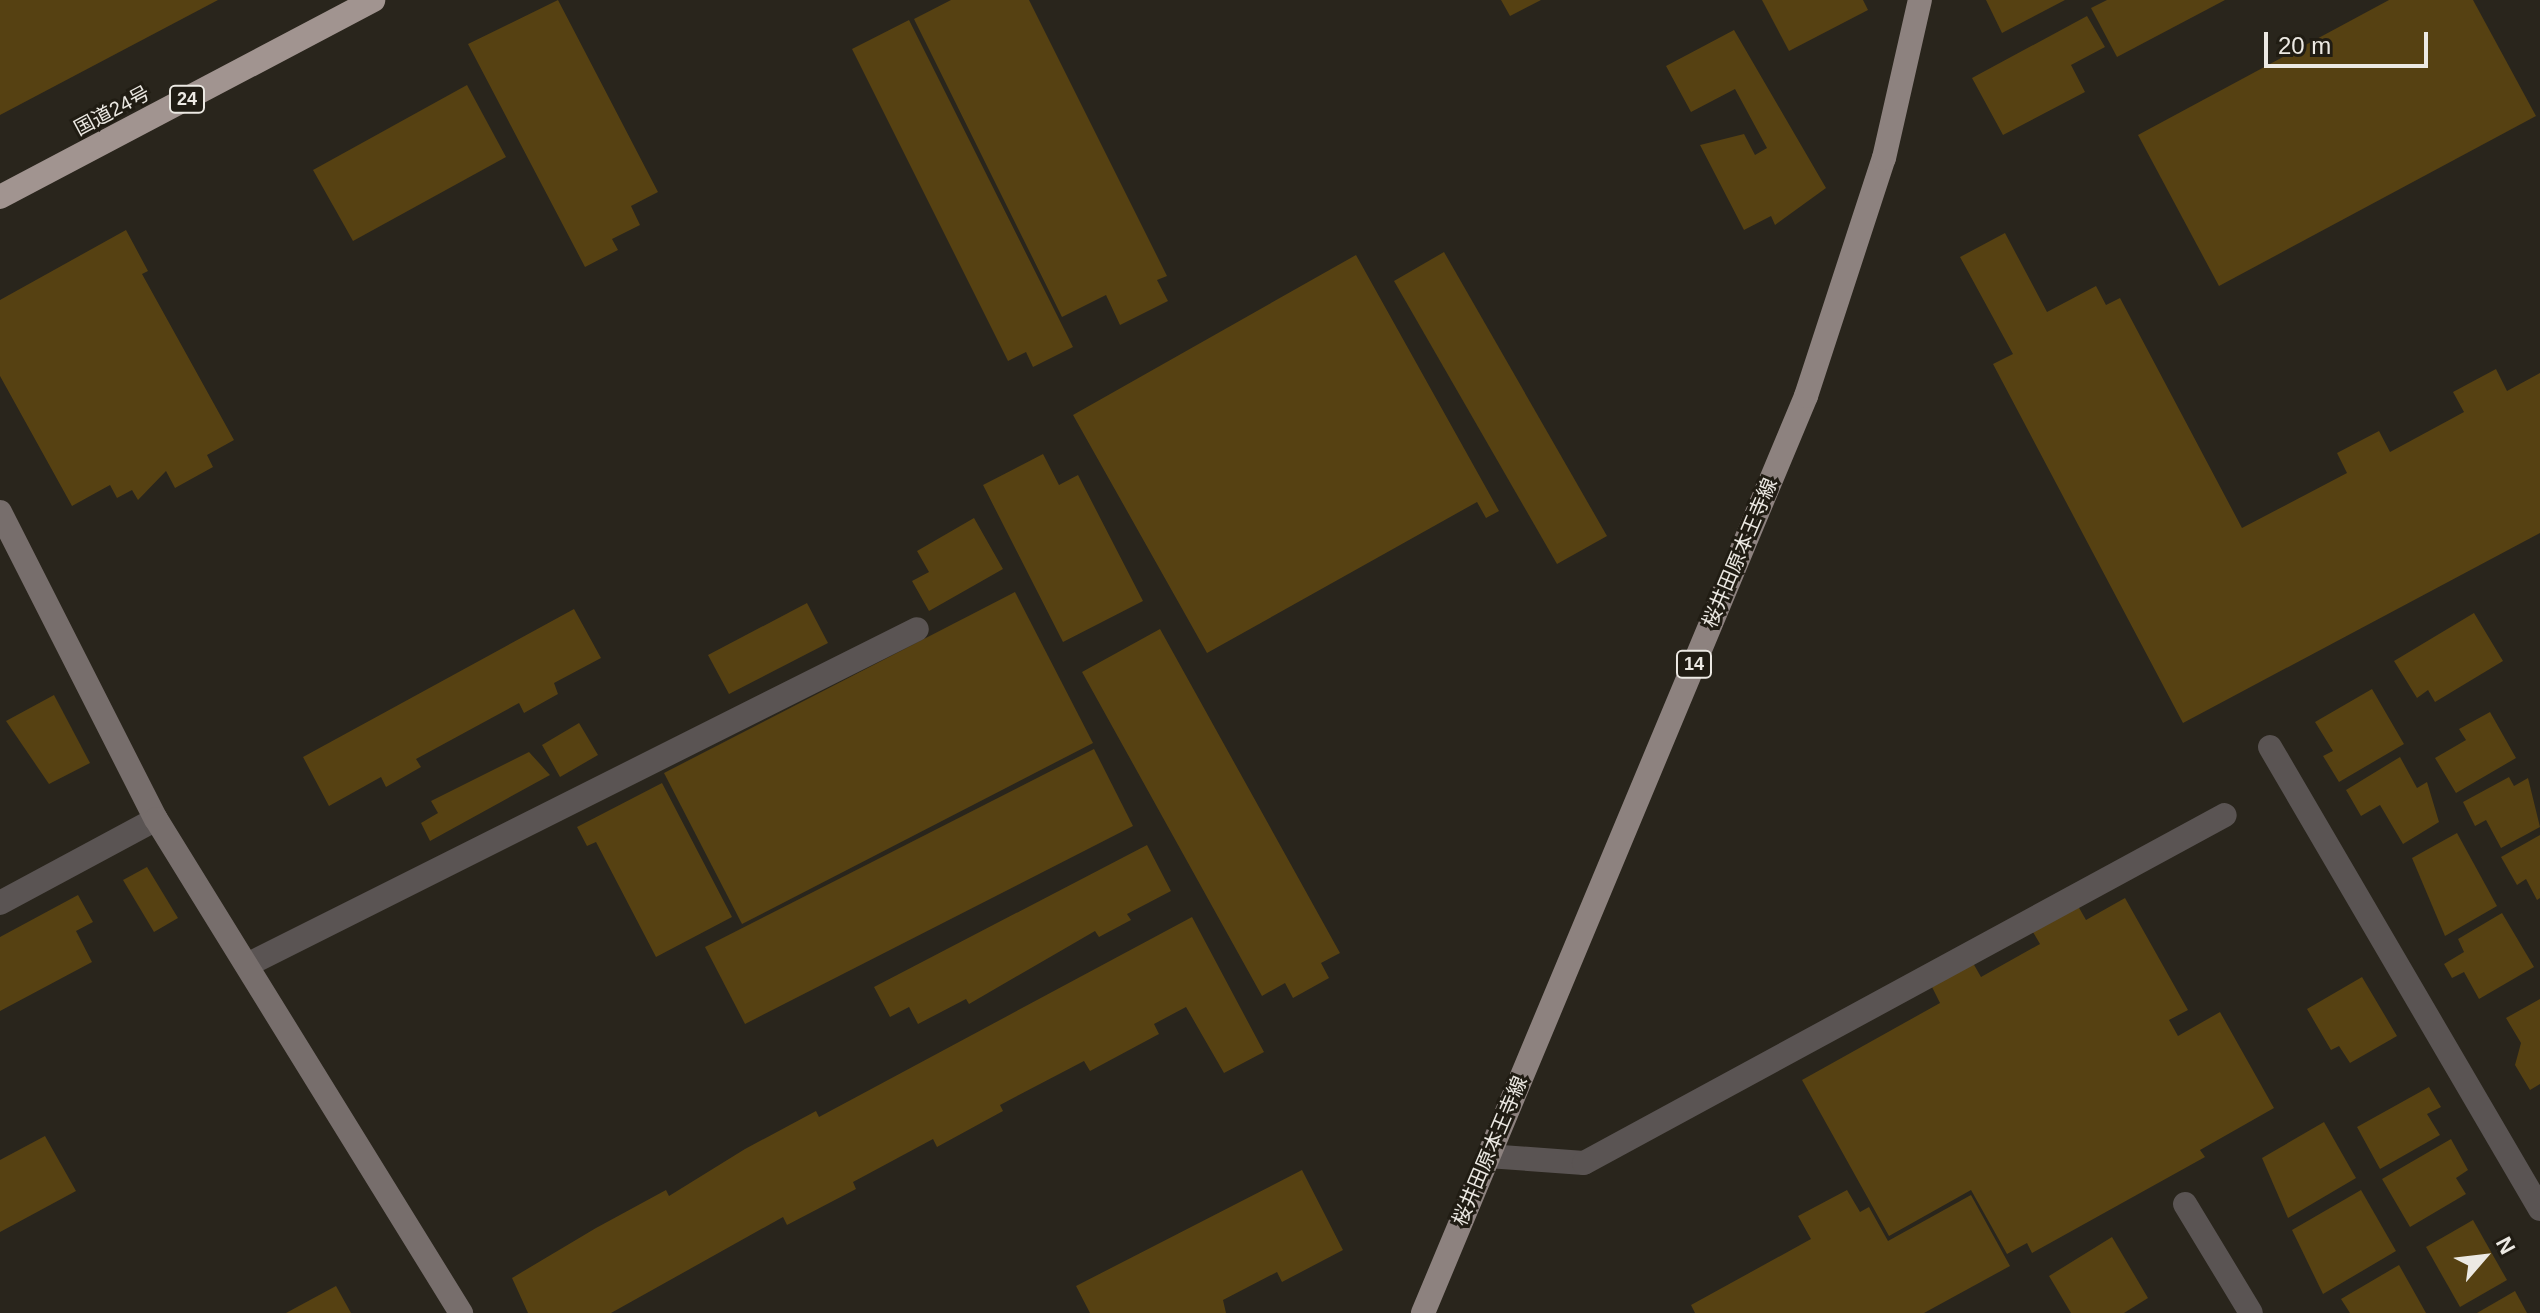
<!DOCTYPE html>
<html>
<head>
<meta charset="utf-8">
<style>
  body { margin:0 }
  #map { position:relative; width:2540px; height:1313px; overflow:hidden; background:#29251c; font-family:Helvetica,"Noto Sans JP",sans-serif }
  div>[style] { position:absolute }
  .building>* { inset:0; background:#564112 }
  .lane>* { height:24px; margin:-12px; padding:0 12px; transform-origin:12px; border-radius:12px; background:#5a5453 }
  .street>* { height:24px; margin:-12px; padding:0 12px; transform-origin:12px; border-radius:12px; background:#5a5453 }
  .secondary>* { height:24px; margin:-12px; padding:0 12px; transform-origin:12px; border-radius:12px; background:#776e6c }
  .primary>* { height:24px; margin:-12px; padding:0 12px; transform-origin:12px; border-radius:12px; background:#8d827f }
  .highway>* { height:24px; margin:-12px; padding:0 12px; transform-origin:12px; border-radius:12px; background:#a19490 }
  span { translate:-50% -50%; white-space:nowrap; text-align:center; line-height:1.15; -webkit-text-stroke:6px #201c13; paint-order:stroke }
  .shield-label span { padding:2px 6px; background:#201c13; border:2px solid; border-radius:6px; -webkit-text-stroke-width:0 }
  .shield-label { font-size:18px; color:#ece9e3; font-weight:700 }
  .street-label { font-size:20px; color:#ece9e3 }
  .north { position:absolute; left:2444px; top:1217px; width:80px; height:80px; -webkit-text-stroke:6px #201c13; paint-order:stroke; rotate:62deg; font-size:22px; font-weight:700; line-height:32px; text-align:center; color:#ece9e3 }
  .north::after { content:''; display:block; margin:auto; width:28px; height:36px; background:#ece9e3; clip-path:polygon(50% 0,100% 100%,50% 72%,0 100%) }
  .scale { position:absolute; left:2264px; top:32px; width:164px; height:36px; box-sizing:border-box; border:4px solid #ece9e3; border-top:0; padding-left:10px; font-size:24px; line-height:28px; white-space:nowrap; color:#ece9e3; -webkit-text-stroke:6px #201c13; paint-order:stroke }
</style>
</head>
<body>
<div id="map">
  <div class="building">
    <i style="clip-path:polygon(0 0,218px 0,0 115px)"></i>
    <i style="clip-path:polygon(558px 0,658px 192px,631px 206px,640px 225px,612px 239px,618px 250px,585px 267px,468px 44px)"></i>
    <i style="clip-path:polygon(951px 0,1029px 0,1167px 276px,1157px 280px,1168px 301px,1120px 325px,1106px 295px,1062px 317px,914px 19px)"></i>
    <i style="clip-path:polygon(1501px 0,1541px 0,1510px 16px)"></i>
    <i style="clip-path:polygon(1762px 0,1863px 0,1868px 10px,1789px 51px)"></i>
    <i style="clip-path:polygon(1986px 0,2065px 0,2002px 33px)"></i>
    <i style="clip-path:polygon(2107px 0,2225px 0,2117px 57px,2091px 8px)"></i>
    <i style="clip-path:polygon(2389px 0,2473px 0,2536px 116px,2219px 286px,2138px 135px)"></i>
    <i style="clip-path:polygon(2087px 16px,2105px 47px,2071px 65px,2085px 92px,2003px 135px,1972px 78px)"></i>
    <i style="clip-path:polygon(909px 20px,1073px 347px,1033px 367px,1026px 352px,1008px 361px,852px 49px)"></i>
    <i style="clip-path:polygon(1734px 30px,1826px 188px,1775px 225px,1771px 216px,1744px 230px,1700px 145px,1744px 134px,1755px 155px,1767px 148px,1735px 89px,1691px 112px,1666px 66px)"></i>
    <i style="clip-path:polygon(467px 85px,506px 157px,353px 241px,313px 170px)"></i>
    <i style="clip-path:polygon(126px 230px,148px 271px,142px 274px,234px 440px,207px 455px,213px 467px,175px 488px,166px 471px,138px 500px,132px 490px,117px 498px,110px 485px,72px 506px,0 376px,0 300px)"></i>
    <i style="clip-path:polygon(2005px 233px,2047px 312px,2096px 286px,2106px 305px,2120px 298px,2242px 528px,2347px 473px,2337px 453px,2379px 431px,2390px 452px,2464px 412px,2453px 392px,2496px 369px,2507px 391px,2540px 373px,2540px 533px,2183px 723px,1993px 364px,2013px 354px,1960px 257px)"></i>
    <i style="clip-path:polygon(1444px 252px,1607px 536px,1557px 564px,1394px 281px)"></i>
    <i style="clip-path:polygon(1356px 255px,1499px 511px,1486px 518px,1477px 502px,1207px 653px,1073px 415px)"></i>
    <i style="clip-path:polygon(1043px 454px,1059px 485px,1078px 475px,1143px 601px,1063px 642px,983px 485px)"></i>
    <i style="clip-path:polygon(974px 518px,1003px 569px,929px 611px,912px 581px,929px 572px,917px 551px)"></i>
    <i style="clip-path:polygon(1015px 592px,1093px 743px,742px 924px,664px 773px)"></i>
    <i style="clip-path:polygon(807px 603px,828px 643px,729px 694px,708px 655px)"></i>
    <i style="clip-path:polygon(574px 609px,601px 658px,554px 683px,558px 694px,524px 713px,519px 703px,416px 759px,421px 767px,386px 787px,381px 777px,329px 806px,303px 757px)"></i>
    <i style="clip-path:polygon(2474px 613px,2503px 661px,2435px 702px,2428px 690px,2417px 698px,2394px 661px)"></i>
    <i style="clip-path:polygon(1160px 629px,1340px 953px,1321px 963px,1329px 978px,1293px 998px,1285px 983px,1262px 996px,1082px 672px)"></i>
    <i style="clip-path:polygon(2372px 689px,2404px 744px,2339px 782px,2323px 756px,2333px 751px,2315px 722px)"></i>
    <i style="clip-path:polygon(54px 695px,90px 763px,49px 784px,6px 721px)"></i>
    <i style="clip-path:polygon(2490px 712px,2516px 758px,2456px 793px,2435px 758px,2466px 740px,2459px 729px)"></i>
    <i style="clip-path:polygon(579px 723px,598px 755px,560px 777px,542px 745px)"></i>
    <i style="clip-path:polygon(1094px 749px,1133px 826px,745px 1024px,705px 947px)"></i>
    <i style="clip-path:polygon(529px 752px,550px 775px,430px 841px,421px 823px,438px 813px,431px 801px)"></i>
    <i style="clip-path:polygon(2400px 757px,2417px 788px,2427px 782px,2439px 822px,2403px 844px,2380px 805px,2361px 816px,2346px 790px)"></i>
    <i style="clip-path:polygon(2509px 777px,2514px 786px,2528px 778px,2540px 827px,2501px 848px,2486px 820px,2475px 826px,2463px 802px)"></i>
    <i style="clip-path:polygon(662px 783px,732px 917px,656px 957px,596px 842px,587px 846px,577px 827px)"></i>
    <i style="clip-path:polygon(2457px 833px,2497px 906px,2445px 936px,2412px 858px)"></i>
    <i style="clip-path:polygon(2540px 835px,2540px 898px,2537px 900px,2526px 879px,2517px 885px,2501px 857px)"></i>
    <i style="clip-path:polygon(1147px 845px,1171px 891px,1127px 914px,1131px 920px,1099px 937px,1095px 931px,969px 1004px,966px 999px,918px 1024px,909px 1007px,890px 1017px,874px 987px)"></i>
    <i style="clip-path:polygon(147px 867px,178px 918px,154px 932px,123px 880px)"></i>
    <i style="clip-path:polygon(78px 895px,93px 922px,76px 931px,92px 962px,0 1011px,0 937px)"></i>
    <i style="clip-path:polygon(2125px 898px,2188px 1010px,2169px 1020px,2178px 1036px,2220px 1012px,2274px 1108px,2200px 1150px,2205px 1157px,2032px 1253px,2027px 1243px,2007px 1254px,1971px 1190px,1889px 1236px,1802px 1080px,1940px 1003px,1932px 987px,1973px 963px,1981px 977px,2040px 944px,2033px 932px,2078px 906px,2086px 920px)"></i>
    <i style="clip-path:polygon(2502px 913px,2534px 967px,2479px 999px,2464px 972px,2452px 978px,2444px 964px,2464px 952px,2458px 939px)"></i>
    <i style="clip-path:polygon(1192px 917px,1264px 1052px,1224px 1073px,1186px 1007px,1154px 1024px,1159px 1034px,1090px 1071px,1084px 1061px,1000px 1105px,1003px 1111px,937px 1147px,933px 1139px,853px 1182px,856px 1189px,787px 1225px,783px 1217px,611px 1313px,528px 1313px,512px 1278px,596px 1228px,666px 1190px,669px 1196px,745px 1149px,816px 1111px,819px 1117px)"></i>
    <i style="clip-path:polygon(2362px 977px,2397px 1036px,2350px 1063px,2339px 1046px,2331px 1050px,2307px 1009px)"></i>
    <i style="clip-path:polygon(2540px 999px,2540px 1084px,2530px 1090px,2515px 1065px,2521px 1043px,2506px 1018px)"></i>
    <i style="clip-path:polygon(2429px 1087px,2441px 1107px,2427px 1114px,2440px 1135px,2380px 1169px,2357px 1127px)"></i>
    <i style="clip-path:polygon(2324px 1122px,2356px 1178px,2288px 1218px,2262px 1158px)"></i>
    <i style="clip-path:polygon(45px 1136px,76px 1191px,0 1232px,0 1160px)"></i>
    <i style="clip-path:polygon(2451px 1139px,2468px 1170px,2456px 1178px,2466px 1194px,2410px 1227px,2382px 1179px)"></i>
    <i style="clip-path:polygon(1302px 1170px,1343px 1250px,1282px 1282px,1277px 1272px,1223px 1300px,1226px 1313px,1090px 1313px,1076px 1286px)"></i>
    <i style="clip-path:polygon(1847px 1190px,1860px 1212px,1869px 1207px,1888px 1241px,1971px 1195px,2010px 1266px,1924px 1313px,1695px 1313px,1691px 1305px,1811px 1239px,1798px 1216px)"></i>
    <i style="clip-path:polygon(2361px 1190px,2396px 1251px,2323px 1294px,2292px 1230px)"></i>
    <i style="clip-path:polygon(2473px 1220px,2507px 1280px,2460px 1307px,2426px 1247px)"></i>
    <i style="clip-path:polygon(2112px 1237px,2148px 1298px,2124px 1313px,2071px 1313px,2049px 1276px)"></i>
    <i style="clip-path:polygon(2399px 1265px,2426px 1313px,2350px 1313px,2341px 1299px)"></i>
    <i style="clip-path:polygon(336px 1286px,351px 1313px,286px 1313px)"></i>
    <i style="clip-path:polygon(2515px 1291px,2527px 1313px,2477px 1313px)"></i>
  </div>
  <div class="lane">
    <i style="left:1488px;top:1156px;width:96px;rotate:4.2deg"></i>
    <i style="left:1584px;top:1163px;width:729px;rotate:-28.5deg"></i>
  </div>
  <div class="street">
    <i style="left:2270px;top:747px;width:535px;rotate:59.7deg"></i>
    <i style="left:0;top:903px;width:177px;rotate:-28.3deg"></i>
    <i style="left:249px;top:964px;width:747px;rotate:-26.63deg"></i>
    <i style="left:2185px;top:1204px;width:127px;rotate:58.8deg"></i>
  </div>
  <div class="secondary">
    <i style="left:0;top:512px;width:344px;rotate:63.1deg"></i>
    <i style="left:156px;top:819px;width:581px;rotate:58.31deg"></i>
  </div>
  <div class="primary">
    <i style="left:1423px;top:1313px;width:994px;rotate:-67.33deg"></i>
    <i style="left:1806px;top:396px;width:250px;rotate:-71.9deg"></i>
    <i style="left:1884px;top:158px;width:162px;rotate:-77.2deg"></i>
  </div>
  <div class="highway">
    <i style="left:0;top:197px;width:422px;rotate:-27.8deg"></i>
  </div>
  <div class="shield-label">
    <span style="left:187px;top:99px">24</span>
    <span style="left:1694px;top:664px">14</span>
  </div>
  <div class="street-label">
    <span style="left:112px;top:111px;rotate:-28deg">国道24号</span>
    <span style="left:1740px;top:553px;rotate:-67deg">桜井田原本王寺線</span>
    <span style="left:1490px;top:1151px;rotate:-67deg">桜井田原本王寺線</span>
  </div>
  <div class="north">N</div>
  <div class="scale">20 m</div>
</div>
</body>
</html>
